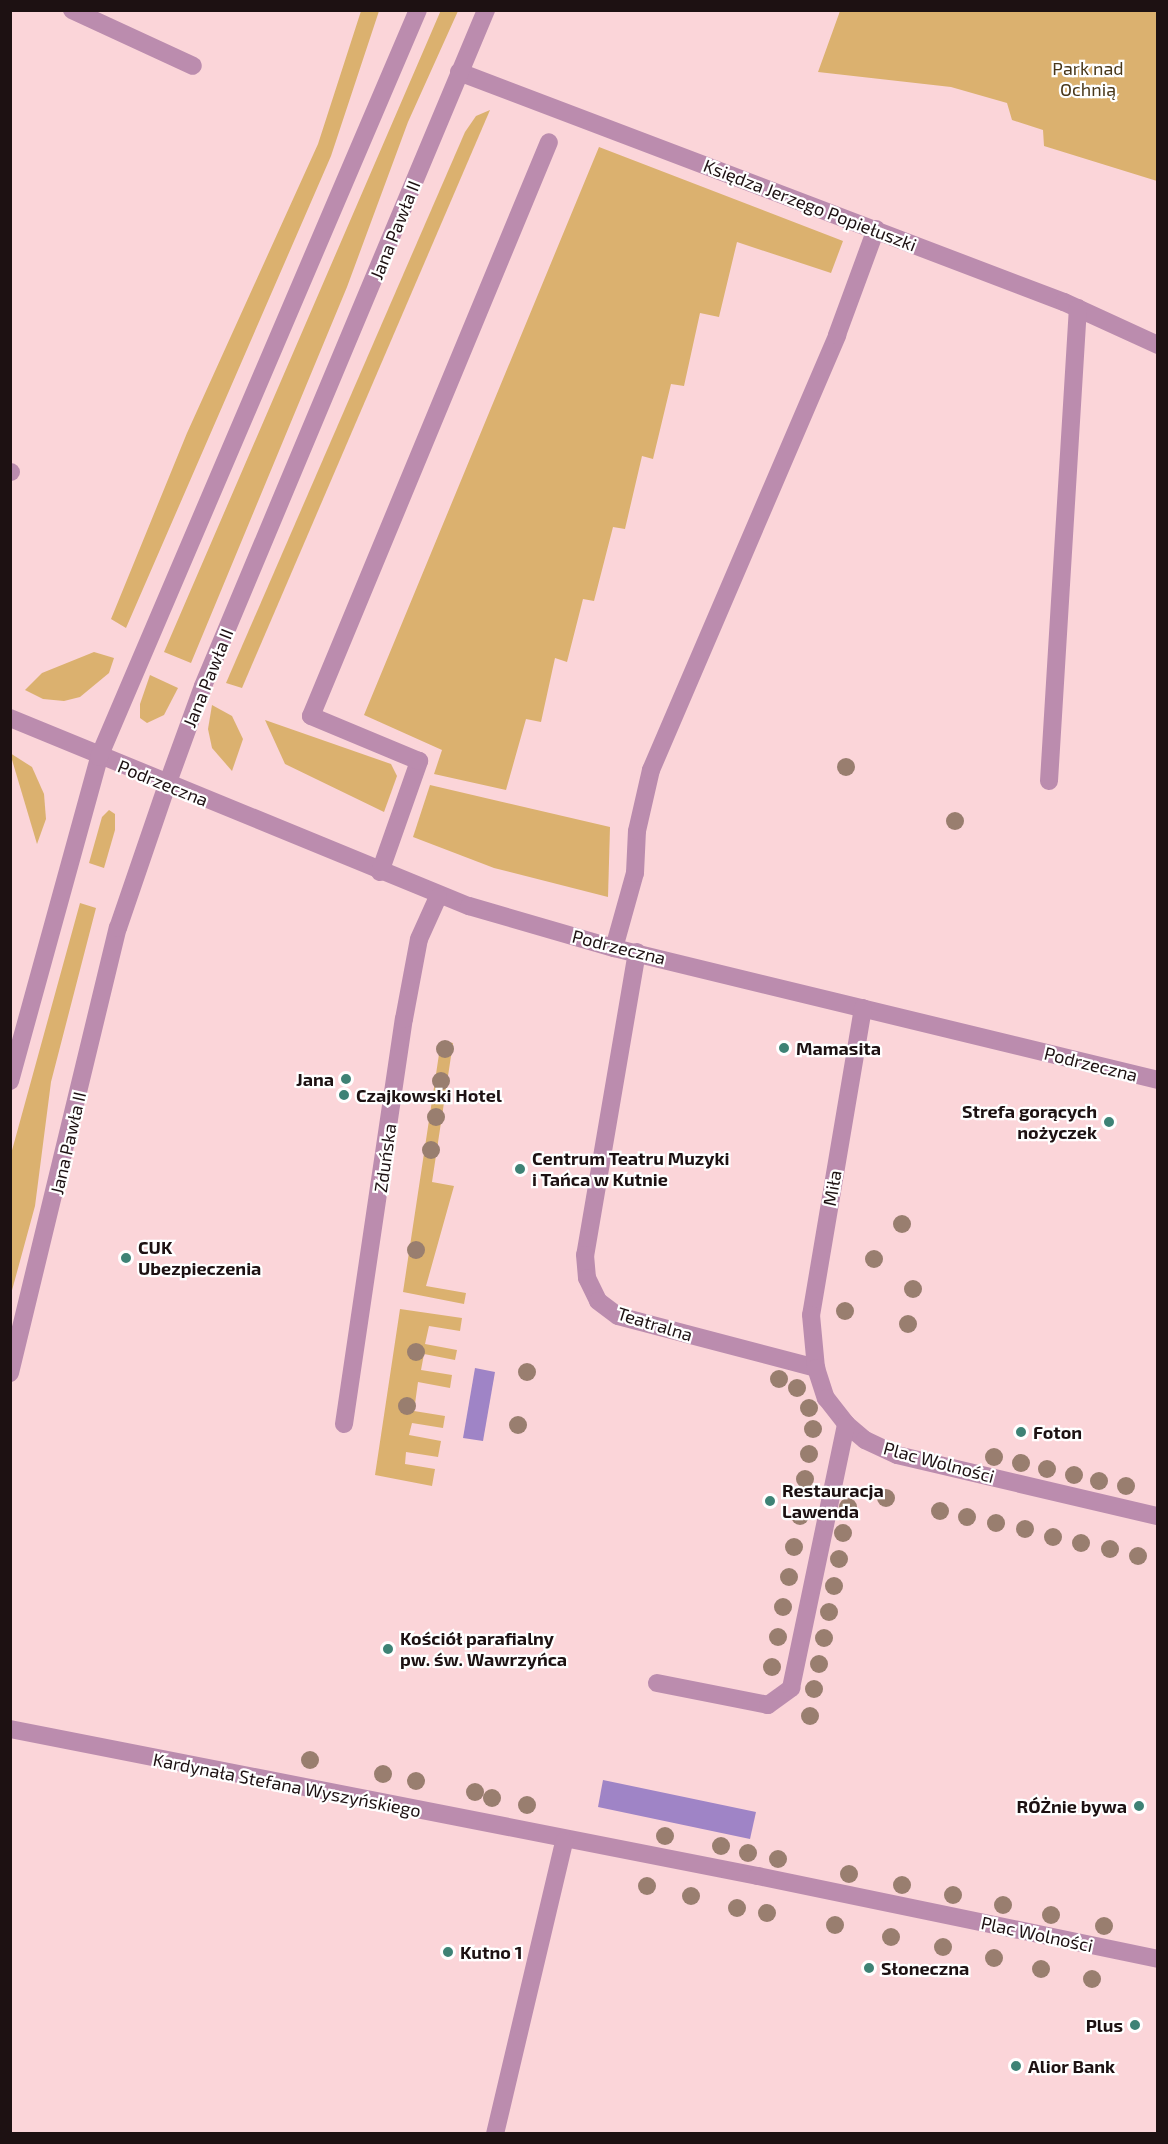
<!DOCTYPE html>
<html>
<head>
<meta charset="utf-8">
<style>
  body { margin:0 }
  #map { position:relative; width:1168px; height:2144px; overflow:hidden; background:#fbd5d9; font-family:"Exo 2",sans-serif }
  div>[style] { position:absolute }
  .green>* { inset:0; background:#dbb16f }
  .water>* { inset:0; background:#9f84c6 }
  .minor>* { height:18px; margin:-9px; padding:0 9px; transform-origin:9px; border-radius:9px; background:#bb8cae }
  .trees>* { width:18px; height:18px; margin:-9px; border-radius:50%; background:#997e6f }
  .dots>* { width:16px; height:16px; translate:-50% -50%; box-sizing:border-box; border:3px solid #fff; border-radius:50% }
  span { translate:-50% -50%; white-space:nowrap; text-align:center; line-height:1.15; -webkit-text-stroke:4.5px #fff; paint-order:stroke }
  .park-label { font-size:18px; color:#493719 }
  .street-label { font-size:18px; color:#1d1112 }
  .poi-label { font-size:18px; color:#1d1112; font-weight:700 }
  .left { translate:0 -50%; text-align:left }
  .right { translate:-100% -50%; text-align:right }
  .frame { position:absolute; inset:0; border:12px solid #1d1112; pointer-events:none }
</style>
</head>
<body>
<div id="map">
  <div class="green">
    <i style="clip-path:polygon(441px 10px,458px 11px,408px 122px,347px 287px,191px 663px,164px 652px)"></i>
    <i style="clip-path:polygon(361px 11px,379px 11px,331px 156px,126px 628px,111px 619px,187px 433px,318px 144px)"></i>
    <i style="clip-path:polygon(840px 11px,1157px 11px,1157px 181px,1044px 146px,1043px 130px,1012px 120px,1007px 103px,951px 87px,818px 72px)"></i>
    <i style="clip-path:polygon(490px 110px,242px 688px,226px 683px,465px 132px,476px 116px)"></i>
    <i style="clip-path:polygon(599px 147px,843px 241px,831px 273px,737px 242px,719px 317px,700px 313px,684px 386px,671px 384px,653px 459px,642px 456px,625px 529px,613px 527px,594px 601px,583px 599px,567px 662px,555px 658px,541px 722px,526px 719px,506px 790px,434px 774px,442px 750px,364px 715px)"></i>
    <i style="clip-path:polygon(94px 652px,114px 658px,109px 673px,80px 697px,64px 701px,43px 699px,25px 690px,42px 673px)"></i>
    <i style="clip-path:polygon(150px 675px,178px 688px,164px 715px,147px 723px,140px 718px,140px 704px)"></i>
    <i style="clip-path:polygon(212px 705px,232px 716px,243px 739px,232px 771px,212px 748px,208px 729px)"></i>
    <i style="clip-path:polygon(265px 720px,391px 764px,397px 776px,384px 812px,285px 764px)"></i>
    <i style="clip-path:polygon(10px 753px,32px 767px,44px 794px,46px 819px,37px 844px)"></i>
    <i style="clip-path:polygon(430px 785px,610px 827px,608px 897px,494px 868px,413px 837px)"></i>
    <i style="clip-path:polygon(109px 810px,115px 814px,115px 830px,104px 868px,89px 863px,102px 817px)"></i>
    <i style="clip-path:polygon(80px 903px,96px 908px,51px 1082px,35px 1206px,11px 1294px,11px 1154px)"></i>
    <i style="clip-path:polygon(441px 1041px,453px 1043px,432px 1182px,454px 1186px,426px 1286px,466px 1293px,464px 1304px,403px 1292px)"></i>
    <i style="clip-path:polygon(400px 1309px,462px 1318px,460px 1331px,429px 1326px,425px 1344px,457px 1350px,455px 1360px,424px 1354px,421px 1370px,452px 1375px,450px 1388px,418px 1382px,414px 1411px,445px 1416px,443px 1428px,412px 1423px,409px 1435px,441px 1441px,438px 1457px,406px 1452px,405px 1464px,435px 1469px,432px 1486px,375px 1475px)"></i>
  </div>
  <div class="water">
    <i style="clip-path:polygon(475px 1368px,495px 1372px,483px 1441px,463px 1438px)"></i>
    <i style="clip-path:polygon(603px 1780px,756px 1812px,750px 1839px,598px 1807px)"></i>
  </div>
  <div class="minor">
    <i style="left:72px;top:10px;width:133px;rotate:24.8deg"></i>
    <i style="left:459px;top:72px;width:647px;rotate:20.82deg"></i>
    <i style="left:1064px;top:302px;width:103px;rotate:24.6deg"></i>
    <i style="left:10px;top:472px;width:1px"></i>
    <i style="left:10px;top:718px;width:496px;rotate:22.3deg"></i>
    <i style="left:469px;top:906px;width:151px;rotate:16.2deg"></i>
    <i style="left:614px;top:948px;width:560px;rotate:13.64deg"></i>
    <i style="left:1049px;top:781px;width:474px;rotate:-86.5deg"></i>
    <i style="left:380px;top:872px;width:118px;rotate:-70.6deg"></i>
    <i style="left:419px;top:761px;width:117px;rotate:-157.4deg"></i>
    <i style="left:311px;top:716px;width:621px;rotate:-67.48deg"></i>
    <i style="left:614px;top:948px;width:78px;rotate:-74.4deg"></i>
    <i style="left:635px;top:873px;width:42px;rotate:-87.3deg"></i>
    <i style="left:637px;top:831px;width:63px;rotate:-77.1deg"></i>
    <i style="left:651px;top:770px;width:473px;rotate:-66.8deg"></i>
    <i style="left:837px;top:335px;width:113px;rotate:-69.8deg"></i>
    <i style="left:637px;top:952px;width:307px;rotate:99.7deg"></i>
    <i style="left:585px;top:1255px;width:23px;rotate:85deg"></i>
    <i style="left:587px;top:1278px;width:25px;rotate:64deg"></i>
    <i style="left:598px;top:1301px;width:25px;rotate:37deg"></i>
    <i style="left:618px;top:1316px;width:205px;rotate:14.7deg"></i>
    <i style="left:863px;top:1008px;width:311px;rotate:99.6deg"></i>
    <i style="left:811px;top:1315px;width:53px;rotate:84.6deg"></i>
    <i style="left:816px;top:1368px;width:32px;rotate:72deg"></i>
    <i style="left:826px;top:1398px;width:33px;rotate:52deg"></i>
    <i style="left:846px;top:1424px;width:25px;rotate:40deg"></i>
    <i style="left:865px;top:1440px;width:35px;rotate:25deg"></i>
    <i style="left:897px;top:1455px;width:268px;rotate:13.2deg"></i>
    <i style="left:10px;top:1081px;width:336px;rotate:-74.6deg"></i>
    <i style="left:99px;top:757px;width:812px;rotate:-66.88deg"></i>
    <i style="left:10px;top:1373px;width:458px;rotate:-76.4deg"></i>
    <i style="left:118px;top:928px;width:151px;rotate:-71.1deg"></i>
    <i style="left:167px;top:785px;width:105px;rotate:-70deg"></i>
    <i style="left:203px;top:686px;width:733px;rotate:-67.28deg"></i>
    <i style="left:344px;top:1424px;width:409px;rotate:-81.6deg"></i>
    <i style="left:404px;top:1019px;width:81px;rotate:-79.4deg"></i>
    <i style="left:419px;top:939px;width:46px;rotate:-65.7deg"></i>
    <i style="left:657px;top:1683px;width:113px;rotate:11.2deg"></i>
    <i style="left:768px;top:1705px;width:29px;rotate:-36deg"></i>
    <i style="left:791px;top:1688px;width:270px;rotate:-78.2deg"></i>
    <i style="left:10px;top:1729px;width:762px;rotate:11.12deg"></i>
    <i style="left:758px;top:1876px;width:409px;rotate:11.7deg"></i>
    <i style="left:495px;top:2134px;width:301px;rotate:-76.7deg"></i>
  </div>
  <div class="trees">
    <i style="left:846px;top:767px"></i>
    <i style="left:955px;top:821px"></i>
    <i style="left:445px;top:1049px"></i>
    <i style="left:441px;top:1081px"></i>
    <i style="left:436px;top:1117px"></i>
    <i style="left:431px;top:1150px"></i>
    <i style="left:902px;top:1224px"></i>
    <i style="left:416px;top:1250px"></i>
    <i style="left:874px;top:1259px"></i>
    <i style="left:913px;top:1289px"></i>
    <i style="left:845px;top:1311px"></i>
    <i style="left:908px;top:1324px"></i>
    <i style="left:416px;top:1352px"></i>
    <i style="left:527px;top:1372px"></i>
    <i style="left:779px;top:1379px"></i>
    <i style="left:797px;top:1388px"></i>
    <i style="left:407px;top:1406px"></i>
    <i style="left:809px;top:1408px"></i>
    <i style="left:518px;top:1425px"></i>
    <i style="left:813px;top:1429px"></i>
    <i style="left:809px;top:1454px"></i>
    <i style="left:994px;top:1457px"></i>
    <i style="left:1021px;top:1463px"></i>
    <i style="left:1047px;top:1469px"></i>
    <i style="left:1074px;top:1475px"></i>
    <i style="left:805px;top:1479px"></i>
    <i style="left:1099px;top:1481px"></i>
    <i style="left:1126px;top:1486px"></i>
    <i style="left:886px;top:1498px"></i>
    <i style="left:848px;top:1507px"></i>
    <i style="left:940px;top:1511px"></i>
    <i style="left:800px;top:1516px"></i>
    <i style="left:967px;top:1517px"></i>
    <i style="left:996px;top:1523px"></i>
    <i style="left:1025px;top:1529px"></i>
    <i style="left:843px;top:1533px"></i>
    <i style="left:1053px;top:1537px"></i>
    <i style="left:1081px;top:1543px"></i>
    <i style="left:794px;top:1547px"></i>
    <i style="left:1110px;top:1549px"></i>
    <i style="left:1138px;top:1556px"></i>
    <i style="left:839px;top:1559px"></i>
    <i style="left:789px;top:1577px"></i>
    <i style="left:834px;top:1586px"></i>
    <i style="left:783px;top:1607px"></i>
    <i style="left:829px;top:1612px"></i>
    <i style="left:778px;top:1637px"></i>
    <i style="left:824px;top:1638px"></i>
    <i style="left:819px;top:1664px"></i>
    <i style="left:772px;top:1667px"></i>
    <i style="left:814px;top:1689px"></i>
    <i style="left:810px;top:1716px"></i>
    <i style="left:310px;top:1760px"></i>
    <i style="left:383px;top:1774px"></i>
    <i style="left:416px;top:1781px"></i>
    <i style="left:475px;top:1792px"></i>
    <i style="left:492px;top:1798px"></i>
    <i style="left:527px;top:1805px"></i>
    <i style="left:665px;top:1836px"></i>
    <i style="left:721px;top:1846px"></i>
    <i style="left:748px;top:1853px"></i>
    <i style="left:778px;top:1859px"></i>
    <i style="left:849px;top:1874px"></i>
    <i style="left:902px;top:1885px"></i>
    <i style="left:647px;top:1886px"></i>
    <i style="left:953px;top:1895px"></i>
    <i style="left:691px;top:1896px"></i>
    <i style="left:1003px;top:1905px"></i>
    <i style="left:737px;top:1908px"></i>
    <i style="left:767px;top:1913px"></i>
    <i style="left:1051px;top:1915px"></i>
    <i style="left:835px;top:1925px"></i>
    <i style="left:1104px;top:1926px"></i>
    <i style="left:891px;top:1937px"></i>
    <i style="left:943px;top:1947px"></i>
    <i style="left:994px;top:1958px"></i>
    <i style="left:1041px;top:1969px"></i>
    <i style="left:1092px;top:1979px"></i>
  </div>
  <div class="dots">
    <i style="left:784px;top:1048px;background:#3e8275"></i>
    <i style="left:346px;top:1079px;background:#3e8275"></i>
    <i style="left:344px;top:1095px;background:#3e8275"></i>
    <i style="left:1109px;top:1122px;background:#3e8275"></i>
    <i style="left:520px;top:1169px;background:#3e8275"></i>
    <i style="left:126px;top:1258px;background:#3e8275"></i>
    <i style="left:1021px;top:1432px;background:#3e8275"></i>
    <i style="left:770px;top:1501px;background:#3e8275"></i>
    <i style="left:388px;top:1649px;background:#3e8275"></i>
    <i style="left:1139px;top:1806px;background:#3e8275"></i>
    <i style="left:448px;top:1952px;background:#3e8275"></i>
    <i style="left:869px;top:1968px;background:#3e8275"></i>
    <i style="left:1135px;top:2025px;background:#3e8275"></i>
    <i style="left:1016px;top:2066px;background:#3e8275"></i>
  </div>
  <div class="park-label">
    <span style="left:1088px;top:79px">Park nad<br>Ochnią</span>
  </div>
  <div class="street-label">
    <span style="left:810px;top:205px;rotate:21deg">Księdza Jerzego Popiełuszki</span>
    <span style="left:395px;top:230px;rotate:-68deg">Jana Pawła II</span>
    <span style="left:208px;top:678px;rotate:-68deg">Jana Pawła II</span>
    <span style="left:163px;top:783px;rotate:22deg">Podrzeczna</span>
    <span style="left:619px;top:947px;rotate:14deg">Podrzeczna</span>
    <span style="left:1091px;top:1064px;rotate:14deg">Podrzeczna</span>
    <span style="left:68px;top:1143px;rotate:-77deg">Jana Pawła II</span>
    <span style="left:385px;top:1158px;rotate:-82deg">Zduńska</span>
    <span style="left:832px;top:1188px;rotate:-80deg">Miła</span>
    <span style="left:655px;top:1324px;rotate:17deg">Teatralna</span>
    <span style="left:939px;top:1462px;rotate:15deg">Plac Wolności</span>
    <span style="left:287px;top:1785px;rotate:11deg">Kardynała Stefana Wyszyńskiego</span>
    <span style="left:1037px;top:1934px;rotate:12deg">Plac Wolności</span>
  </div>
  <div class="poi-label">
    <span class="left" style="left:796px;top:1048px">Mamasita</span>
    <span class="right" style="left:334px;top:1079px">Jana</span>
    <span class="left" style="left:356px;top:1095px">Czajkowski Hotel</span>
    <span class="right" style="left:1097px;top:1122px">Strefa gorących<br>nożyczek</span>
    <span class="left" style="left:532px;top:1169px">Centrum Teatru Muzyki<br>i Tańca w Kutnie</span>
    <span class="left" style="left:138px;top:1258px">CUK<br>Ubezpieczenia</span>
    <span class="left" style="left:1033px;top:1432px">Foton</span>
    <span class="left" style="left:782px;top:1501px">Restauracja<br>Lawenda</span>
    <span class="left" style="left:400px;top:1649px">Kościół parafialny<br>pw. św. Wawrzyńca</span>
    <span class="right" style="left:1127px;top:1806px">RÓŻnie bywa</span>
    <span class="left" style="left:460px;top:1952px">Kutno 1</span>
    <span class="left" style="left:881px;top:1968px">Słoneczna</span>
    <span class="right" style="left:1123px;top:2025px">Plus</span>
    <span class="left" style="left:1028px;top:2066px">Alior Bank</span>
  </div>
  <div class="frame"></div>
</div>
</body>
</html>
